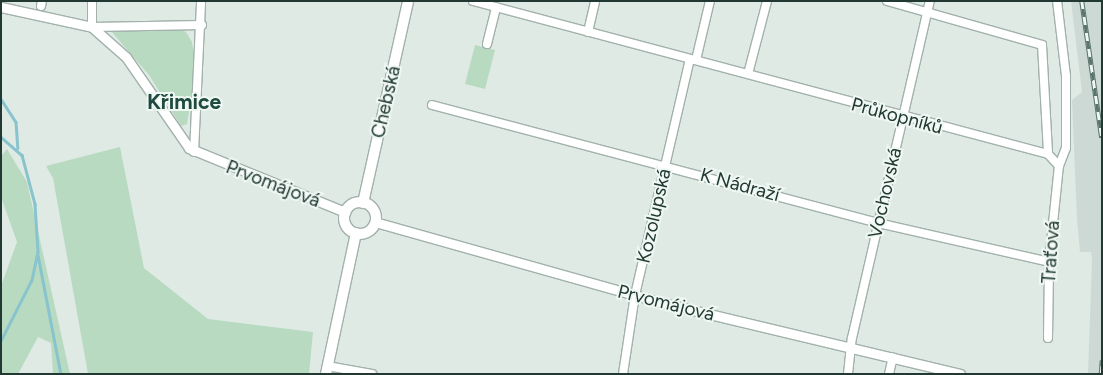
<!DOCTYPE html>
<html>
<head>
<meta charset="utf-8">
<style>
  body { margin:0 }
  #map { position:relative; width:1103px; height:375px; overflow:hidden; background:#dfeae5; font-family:Figtree,sans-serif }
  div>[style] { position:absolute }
  .built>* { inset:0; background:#cdd9d4 }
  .green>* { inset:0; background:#b8dac1 }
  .stream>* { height:2.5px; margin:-1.25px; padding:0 1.25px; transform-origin:1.25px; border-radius:1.25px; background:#88c4cd }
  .roads { filter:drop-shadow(1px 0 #a2b1ac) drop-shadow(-1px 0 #a2b1ac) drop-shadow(0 1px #a2b1ac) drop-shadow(0 -1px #a2b1ac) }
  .minor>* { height:8px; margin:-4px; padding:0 4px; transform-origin:4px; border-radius:4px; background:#fff }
  .tertiary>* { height:9px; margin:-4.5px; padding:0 4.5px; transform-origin:4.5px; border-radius:4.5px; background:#fff }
  .secondary>* { height:10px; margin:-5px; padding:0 5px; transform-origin:5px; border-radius:5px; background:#fff }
  .secondary>.ring { margin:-5px; padding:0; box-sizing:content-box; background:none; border:10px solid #fff; border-radius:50% }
  .rail>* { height:4.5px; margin-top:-2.25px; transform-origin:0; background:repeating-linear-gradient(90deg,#eff7f3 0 8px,#5b756d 0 16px); box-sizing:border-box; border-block:1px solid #5b756d }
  span { translate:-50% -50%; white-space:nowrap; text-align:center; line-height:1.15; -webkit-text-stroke:4px #eff7f3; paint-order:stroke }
  .street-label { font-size:19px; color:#213932 }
  .quarter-label { font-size:21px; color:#1e4a3f; font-weight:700 }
  .frame { position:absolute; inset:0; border:2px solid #213932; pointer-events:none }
</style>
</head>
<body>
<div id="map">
  <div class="built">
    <i style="clip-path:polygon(1071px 1px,1102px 1px,1102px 374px,1088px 374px,1092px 259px,1091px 252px,1080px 252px,1077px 219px,1072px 100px,1082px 92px)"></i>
  </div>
  <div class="green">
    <i style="clip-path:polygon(178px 29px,186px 32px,192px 42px,196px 69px,187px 124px,181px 126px,149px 75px,110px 30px)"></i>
    <i style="clip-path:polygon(475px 45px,495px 50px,485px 89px,465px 84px)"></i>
    <i style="clip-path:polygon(120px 147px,144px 268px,208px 319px,313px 332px,309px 374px,88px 374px,53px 178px,46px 166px)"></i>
    <i style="clip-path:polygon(7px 149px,27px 182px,70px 374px,53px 374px,51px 343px,38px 337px,18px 374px,1px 374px,1px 286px,17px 242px,1px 197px,1px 156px)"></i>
  </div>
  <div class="stream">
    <i style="left:1px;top:99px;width:27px;rotate:57deg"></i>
    <i style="left:16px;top:122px;width:26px;rotate:86deg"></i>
    <i style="left:1px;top:137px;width:28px;rotate:41deg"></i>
    <i style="left:22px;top:155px;width:51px;rotate:75.1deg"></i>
    <i style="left:35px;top:204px;width:48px;rotate:86.4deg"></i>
    <i style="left:38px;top:252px;width:29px;rotate:102deg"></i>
    <i style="left:32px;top:280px;width:68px;rotate:116.9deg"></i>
    <i style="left:38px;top:255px;width:121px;rotate:79.1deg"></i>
  </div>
  <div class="roads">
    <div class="minor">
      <i style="left:92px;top:1px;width:26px;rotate:90deg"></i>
      <i style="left:92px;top:27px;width:110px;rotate:-1deg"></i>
      <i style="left:473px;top:1px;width:595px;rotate:14.9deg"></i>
      <i style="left:887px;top:1px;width:161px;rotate:15.8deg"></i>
      <i style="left:1042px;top:45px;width:109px;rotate:86.8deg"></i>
      <i style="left:1048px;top:154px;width:16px;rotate:47deg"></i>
      <i style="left:1059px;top:166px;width:19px;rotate:-69deg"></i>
      <i style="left:1066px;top:148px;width:72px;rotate:-90deg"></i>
      <i style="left:1066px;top:76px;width:76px;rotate:-96.8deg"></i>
      <i style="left:41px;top:6px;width:5px;rotate:-79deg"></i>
      <i style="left:588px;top:32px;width:32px;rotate:-77deg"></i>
      <i style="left:487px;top:44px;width:38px;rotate:-76deg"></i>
      <i style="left:696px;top:60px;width:61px;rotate:-76.7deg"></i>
      <i style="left:748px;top:74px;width:75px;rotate:-75.4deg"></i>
      <i style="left:432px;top:105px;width:461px;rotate:14.8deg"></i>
      <i style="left:878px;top:223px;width:175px;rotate:12.8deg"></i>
      <i style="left:194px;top:152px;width:151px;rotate:-87.3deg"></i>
      <i style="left:1048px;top:338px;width:76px;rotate:-89.2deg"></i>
      <i style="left:1049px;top:262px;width:97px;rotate:-84.1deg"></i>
      <i style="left:327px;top:366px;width:46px;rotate:10.1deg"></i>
      <i style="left:623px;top:374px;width:80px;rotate:-81.4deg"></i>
      <i style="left:635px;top:295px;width:242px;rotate:-76.9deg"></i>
      <i style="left:848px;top:374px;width:36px;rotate:-84deg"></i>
      <i style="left:852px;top:338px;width:346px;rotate:-77deg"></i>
      <i style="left:889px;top:374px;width:17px;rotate:-77deg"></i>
    </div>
    <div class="tertiary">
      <i style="left:1px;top:7px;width:93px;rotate:12.4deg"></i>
      <i style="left:92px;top:27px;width:45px;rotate:41.4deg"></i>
      <i style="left:126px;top:57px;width:111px;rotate:55.3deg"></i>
      <i style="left:189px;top:148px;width:169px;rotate:22.3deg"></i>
      <i style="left:375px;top:222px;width:303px;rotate:15.7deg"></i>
      <i style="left:667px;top:304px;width:301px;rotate:13.4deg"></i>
    </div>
    <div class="secondary">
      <i class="ring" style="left:344px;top:202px;width:22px;height:22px"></i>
      <i style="left:363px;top:203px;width:207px;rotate:-77.4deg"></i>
      <i style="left:326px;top:374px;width:144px;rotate:-78deg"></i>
    </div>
  </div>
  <div class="rail">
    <i style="left:1082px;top:1px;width:138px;rotate:81.7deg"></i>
    <i style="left:1101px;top:374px;width:14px;rotate:-86deg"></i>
  </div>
  <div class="street-label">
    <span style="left:386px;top:102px;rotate:-77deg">Chebská</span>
    <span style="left:897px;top:116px;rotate:15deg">Průkopníků</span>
    <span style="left:273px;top:184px;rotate:21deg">Prvomájová</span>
    <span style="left:740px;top:185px;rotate:15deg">K Nádraží</span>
    <span style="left:885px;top:193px;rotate:-77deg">Vochovská</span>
    <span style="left:654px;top:216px;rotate:-77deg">Kozolupská</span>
    <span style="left:1051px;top:252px;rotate:-86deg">Traťová</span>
    <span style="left:666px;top:303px;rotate:14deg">Prvomájová</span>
  </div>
  <div class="quarter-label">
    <span style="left:184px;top:102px">Křimice</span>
  </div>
  <div class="frame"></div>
</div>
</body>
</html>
